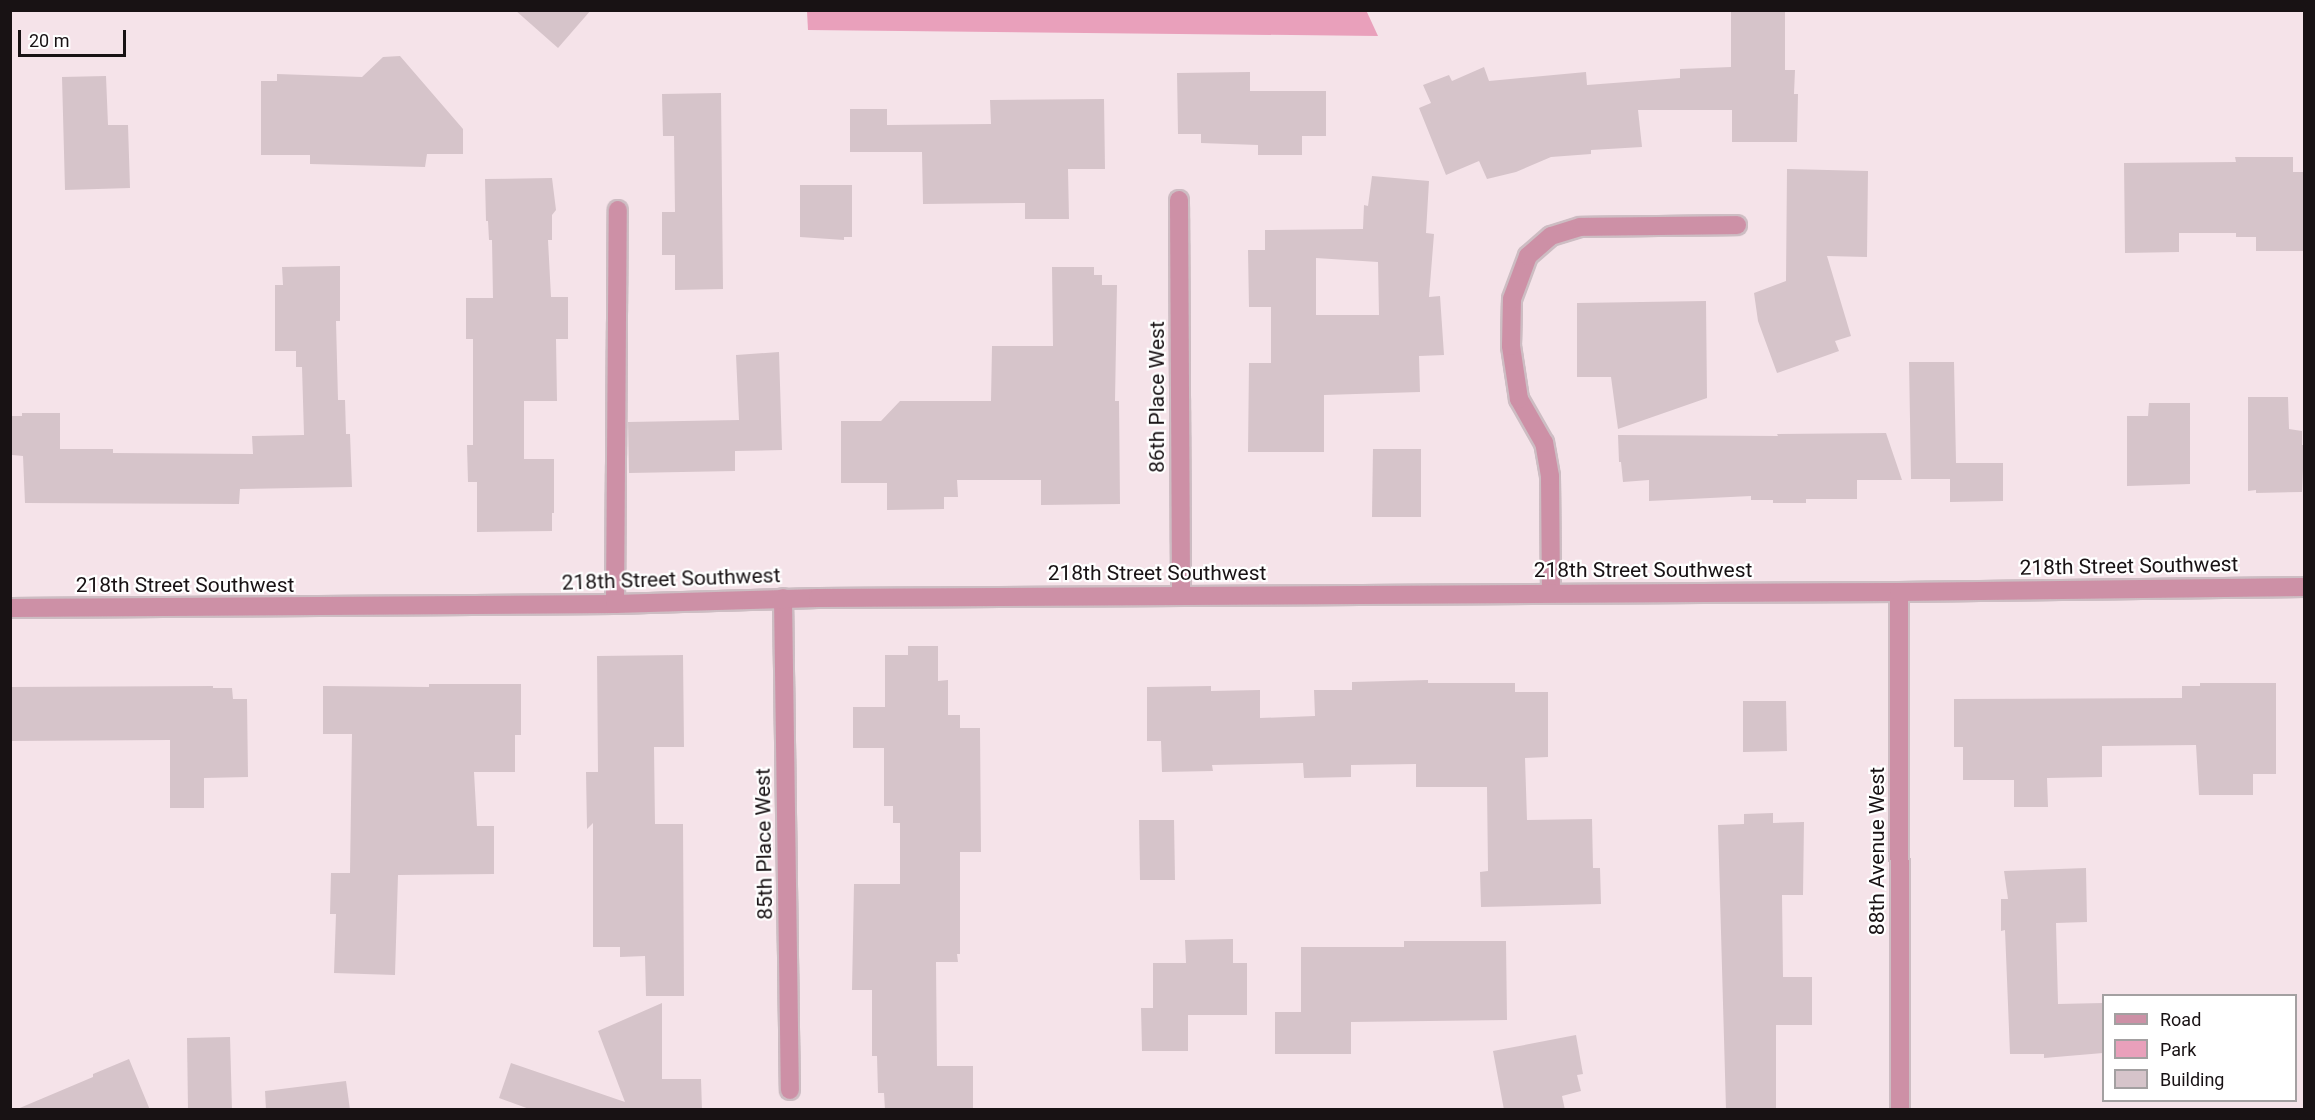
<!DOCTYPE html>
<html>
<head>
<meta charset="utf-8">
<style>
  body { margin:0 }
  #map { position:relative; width:2315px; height:1120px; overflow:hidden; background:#f5e3e9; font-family:Roboto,sans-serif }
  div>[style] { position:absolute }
  .green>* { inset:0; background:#e9a0bb }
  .building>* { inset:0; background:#d6c4ca }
  .roads { filter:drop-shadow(2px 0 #cdbdc3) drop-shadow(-2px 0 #cdbdc3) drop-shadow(0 2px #cdbdc3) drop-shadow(0 -2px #cdbdc3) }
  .lane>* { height:18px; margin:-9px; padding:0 9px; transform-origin:9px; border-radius:9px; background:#cd90a6 }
  .street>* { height:18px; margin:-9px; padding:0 9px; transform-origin:9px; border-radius:9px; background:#cd90a6 }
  span { translate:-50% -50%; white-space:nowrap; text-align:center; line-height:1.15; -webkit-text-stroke:4.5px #fff; paint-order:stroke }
  .street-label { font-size:21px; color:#181214 }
  .frame { position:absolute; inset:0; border:12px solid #181214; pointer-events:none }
  .legend { position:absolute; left:2102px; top:994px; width:195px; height:108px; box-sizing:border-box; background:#fff; border:2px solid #a3a0a1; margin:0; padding:8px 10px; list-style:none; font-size:18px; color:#181214 }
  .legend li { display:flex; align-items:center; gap:12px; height:30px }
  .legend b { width:30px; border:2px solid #a3a0a1 }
  .scale { position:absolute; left:18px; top:30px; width:108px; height:27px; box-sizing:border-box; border:3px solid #181214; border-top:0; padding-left:8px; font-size:18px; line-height:21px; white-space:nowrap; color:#181214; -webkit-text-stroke:4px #fff; paint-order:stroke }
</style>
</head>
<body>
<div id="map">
  <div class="green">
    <i style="clip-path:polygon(1366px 10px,1378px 36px,808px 30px,807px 11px)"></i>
  </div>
  <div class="building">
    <i style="clip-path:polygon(515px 10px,591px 10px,558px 48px)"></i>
    <i style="clip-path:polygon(1731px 10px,1785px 10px,1785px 70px,1795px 70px,1794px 94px,1798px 94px,1797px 142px,1732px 142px,1732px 110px,1638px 110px,1642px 147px,1591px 150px,1591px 154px,1551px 157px,1516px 172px,1487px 179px,1479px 161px,1446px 175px,1419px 108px,1431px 103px,1423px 85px,1449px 75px,1452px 81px,1484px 67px,1489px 81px,1586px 72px,1587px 85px,1680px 78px,1680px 69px,1731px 67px)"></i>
    <i style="clip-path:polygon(400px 56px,463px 129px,463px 154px,427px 154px,425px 167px,310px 164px,310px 155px,261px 155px,261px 81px,277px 81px,277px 74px,362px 77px,383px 57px)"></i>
    <i style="clip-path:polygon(1250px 72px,1250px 91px,1326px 91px,1326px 136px,1302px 136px,1302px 155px,1258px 155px,1258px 145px,1201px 143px,1201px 134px,1178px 134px,1177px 73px)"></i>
    <i style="clip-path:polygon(106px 76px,108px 125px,128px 125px,130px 188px,65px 190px,62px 77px)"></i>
    <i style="clip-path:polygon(721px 93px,723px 289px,675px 290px,675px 255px,662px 255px,662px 212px,675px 212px,674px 136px,663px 136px,662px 94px)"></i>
    <i style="clip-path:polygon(1104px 99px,1105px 169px,1068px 169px,1069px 219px,1025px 219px,1025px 203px,923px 204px,922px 152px,850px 152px,850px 109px,887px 109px,887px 125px,991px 124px,990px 100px)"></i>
    <i style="clip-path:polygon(2235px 157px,2293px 157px,2293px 172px,2304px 172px,2304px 251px,2256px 251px,2256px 237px,2236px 237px,2236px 233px,2179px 233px,2179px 252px,2125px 253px,2124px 163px,2236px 162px)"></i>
    <i style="clip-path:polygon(1787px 169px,1868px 171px,1867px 257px,1827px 256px,1851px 336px,1835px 341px,1839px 351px,1777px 373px,1758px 321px,1754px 293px,1786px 281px)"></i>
    <i style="clip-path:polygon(evenodd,1372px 176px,1429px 181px,1426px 233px,1434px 234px,1429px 297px,1440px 296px,1444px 355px,1419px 356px,1420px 392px,1324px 395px,1324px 452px,1248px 452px,1249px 363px,1271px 363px,1271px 307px,1249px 307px,1248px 250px,1265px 250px,1265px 230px,1363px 229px,1364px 205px,1368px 206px,1372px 176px,1316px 258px,1378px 262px,1379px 315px,1316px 315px,1316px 258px)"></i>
    <i style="clip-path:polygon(552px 178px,556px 210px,552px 215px,552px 240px,548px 240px,551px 297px,568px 297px,568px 339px,556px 339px,557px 401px,524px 401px,524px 459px,554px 459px,554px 513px,552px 513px,552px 531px,477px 532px,477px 482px,468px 482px,467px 445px,473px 445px,473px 339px,466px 339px,466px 298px,493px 298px,492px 240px,489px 240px,488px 221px,486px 221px,485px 179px)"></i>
    <i style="clip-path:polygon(800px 185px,852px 185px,852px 237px,844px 237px,844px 240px,800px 237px)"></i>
    <i style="clip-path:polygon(340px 266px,340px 321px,336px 321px,338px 400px,345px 400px,346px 434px,350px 434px,352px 487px,240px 489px,239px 504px,25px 503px,23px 456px,12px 455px,11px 416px,22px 416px,22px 413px,60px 413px,60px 449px,113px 449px,113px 453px,253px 454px,252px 436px,304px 435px,302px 367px,296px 367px,296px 351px,275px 351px,275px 285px,283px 285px,282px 267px)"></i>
    <i style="clip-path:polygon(1052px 267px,1094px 267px,1094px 275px,1102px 275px,1102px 285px,1117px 285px,1115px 401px,1119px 401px,1120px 504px,1041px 505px,1041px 480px,957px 480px,958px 497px,944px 497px,944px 509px,887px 510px,887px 483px,841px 483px,841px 421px,881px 421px,900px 401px,991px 401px,992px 346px,1053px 346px)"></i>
    <i style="clip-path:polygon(1706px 301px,1707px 398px,1618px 429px,1611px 377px,1577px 377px,1577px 303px)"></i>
    <i style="clip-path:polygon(779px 352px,782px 450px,735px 451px,735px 471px,629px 473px,628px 422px,739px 420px,736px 355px)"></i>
    <i style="clip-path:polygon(1909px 362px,1954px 362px,1956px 463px,2003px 463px,2003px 501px,1950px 502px,1950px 479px,1911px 479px)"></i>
    <i style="clip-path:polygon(2248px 397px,2288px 397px,2289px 429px,2302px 431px,2302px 445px,2304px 445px,2302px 492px,2256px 493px,2256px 490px,2248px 491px)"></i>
    <i style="clip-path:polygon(2149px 403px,2190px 403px,2190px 484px,2127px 486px,2127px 416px,2148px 416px)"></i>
    <i style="clip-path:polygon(1886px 433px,1902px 480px,1857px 480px,1857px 499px,1806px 499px,1806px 503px,1773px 503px,1773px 500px,1751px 500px,1751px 496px,1649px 501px,1649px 480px,1623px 482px,1621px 462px,1619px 462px,1618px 435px,1778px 436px,1777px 434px)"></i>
    <i style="clip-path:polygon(1373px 449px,1421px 449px,1421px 517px,1372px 517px)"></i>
    <i style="clip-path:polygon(908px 646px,938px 646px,938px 681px,948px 680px,948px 715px,960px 715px,960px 728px,980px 728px,981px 852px,960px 852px,960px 954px,957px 954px,958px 962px,936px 962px,937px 1066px,973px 1066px,973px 1110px,885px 1110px,884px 1093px,878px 1093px,877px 1056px,872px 1056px,872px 990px,852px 990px,854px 884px,900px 884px,900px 823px,893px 823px,893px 806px,884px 806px,884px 748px,853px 748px,853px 707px,885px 707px,885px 655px,908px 655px)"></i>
    <i style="clip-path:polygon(683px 655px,684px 747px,654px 747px,655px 824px,683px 824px,684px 996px,646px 996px,645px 956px,620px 957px,620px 947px,593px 947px,593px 823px,587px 829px,586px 772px,598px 772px,597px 656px)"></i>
    <i style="clip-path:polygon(1428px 680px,1428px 683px,1515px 683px,1515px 692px,1548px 692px,1548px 757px,1525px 758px,1527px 820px,1592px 819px,1593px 868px,1600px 868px,1601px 904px,1481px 907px,1480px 872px,1488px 871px,1487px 787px,1416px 787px,1416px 764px,1351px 765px,1351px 777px,1304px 778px,1303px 763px,1212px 765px,1213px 771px,1162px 772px,1161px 741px,1147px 741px,1147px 687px,1211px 686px,1211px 691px,1260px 690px,1260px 718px,1315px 716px,1314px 690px,1352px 690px,1352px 682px)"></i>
    <i style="clip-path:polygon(2200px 683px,2276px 683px,2276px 774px,2253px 774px,2253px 795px,2199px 795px,2196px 745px,2102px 746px,2102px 777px,2047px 778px,2048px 807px,2014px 807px,2014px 780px,1963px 780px,1963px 747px,1954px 747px,1954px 699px,2182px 698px,2182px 686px,2200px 686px)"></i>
    <i style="clip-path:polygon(429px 684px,521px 684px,521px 735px,515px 735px,515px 772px,474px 772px,477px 826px,494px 826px,494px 874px,398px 875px,395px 975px,334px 973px,336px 914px,330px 914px,331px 873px,350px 873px,352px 734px,323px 734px,323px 686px,429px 687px)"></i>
    <i style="clip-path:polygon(213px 686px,213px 688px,232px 688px,233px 699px,247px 699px,248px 777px,204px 778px,204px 808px,170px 808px,170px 740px,10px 741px,10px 687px)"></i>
    <i style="clip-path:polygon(1743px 701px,1786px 701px,1787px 751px,1743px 752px)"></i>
    <i style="clip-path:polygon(1773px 813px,1773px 823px,1804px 822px,1803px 895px,1782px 895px,1783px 977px,1812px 977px,1812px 1025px,1776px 1025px,1776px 1110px,1726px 1110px,1718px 825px,1744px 824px,1744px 814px)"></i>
    <i style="clip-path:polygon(1139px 820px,1174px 820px,1175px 880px,1140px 880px)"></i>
    <i style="clip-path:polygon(2086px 868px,2087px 922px,2056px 923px,2058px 1004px,2103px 1003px,2103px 1053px,2044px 1058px,2044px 1054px,2010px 1054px,2005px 930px,2001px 931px,2001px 899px,2008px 899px,2004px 871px)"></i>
    <i style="clip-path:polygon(1233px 939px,1233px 963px,1247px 963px,1247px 1015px,1188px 1015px,1188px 1051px,1142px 1051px,1141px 1008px,1153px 1008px,1153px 963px,1186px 963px,1185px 940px)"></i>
    <i style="clip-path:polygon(1404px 941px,1506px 941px,1507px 1020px,1351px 1022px,1351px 1054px,1275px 1054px,1275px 1012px,1301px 1012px,1301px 947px,1404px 947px)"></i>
    <i style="clip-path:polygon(662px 1003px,662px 1079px,701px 1079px,702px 1110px,532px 1110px,499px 1098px,511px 1063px,625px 1102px,598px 1031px)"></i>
    <i style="clip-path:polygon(1576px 1035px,1583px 1074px,1577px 1075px,1581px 1091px,1562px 1096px,1565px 1110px,1504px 1110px,1493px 1051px)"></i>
    <i style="clip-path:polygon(230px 1037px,232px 1110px,188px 1110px,187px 1038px)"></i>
    <i style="clip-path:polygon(129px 1059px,150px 1110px,15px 1110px,93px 1077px,93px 1074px)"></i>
    <i style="clip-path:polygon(346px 1081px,350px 1110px,266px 1110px,265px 1091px)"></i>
  </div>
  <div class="roads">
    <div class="lane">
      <i style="left:1179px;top:200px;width:395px;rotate:89.7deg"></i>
      <i style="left:615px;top:604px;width:394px;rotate:-89.6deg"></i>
    </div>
    <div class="street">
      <i style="left:1551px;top:592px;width:116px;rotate:-90.5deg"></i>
      <i style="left:1550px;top:476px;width:34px;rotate:-100deg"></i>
      <i style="left:1544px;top:443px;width:51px;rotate:-119.6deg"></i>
      <i style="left:1519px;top:399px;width:54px;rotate:-98.6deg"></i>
      <i style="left:1511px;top:346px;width:47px;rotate:-88.8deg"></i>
      <i style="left:1512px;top:299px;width:46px;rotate:-69.6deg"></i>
      <i style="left:1528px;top:256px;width:30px;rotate:-41deg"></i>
      <i style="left:1551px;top:236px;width:30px;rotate:-17deg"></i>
      <i style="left:1580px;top:227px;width:157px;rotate:-0.7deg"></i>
      <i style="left:1899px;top:592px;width:518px;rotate:89.89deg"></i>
      <i style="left:783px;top:598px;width:492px;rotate:89.2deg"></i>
      <i style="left:10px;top:608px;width:605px;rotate:-0.38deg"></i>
      <i style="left:615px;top:604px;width:203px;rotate:-1.7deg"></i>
      <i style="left:818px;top:598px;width:1081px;rotate:-0.32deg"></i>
      <i style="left:1899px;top:592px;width:405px;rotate:-0.7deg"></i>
    </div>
  </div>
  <div class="street-label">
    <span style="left:1157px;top:397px;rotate:-90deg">86th Place West</span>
    <span style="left:2129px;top:566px;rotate:-1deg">218th Street Southwest</span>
    <span style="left:1643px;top:570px">218th Street Southwest</span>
    <span style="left:1157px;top:573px">218th Street Southwest</span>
    <span style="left:671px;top:579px;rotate:-2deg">218th Street Southwest</span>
    <span style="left:185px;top:585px">218th Street Southwest</span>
    <span style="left:764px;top:844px;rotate:-91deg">85th Place West</span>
    <span style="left:1877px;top:851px;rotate:-90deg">88th Avenue West</span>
  </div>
  <div class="frame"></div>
  <ul class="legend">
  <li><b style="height:8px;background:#cd90a6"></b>Road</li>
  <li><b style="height:16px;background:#e9a0bb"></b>Park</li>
  <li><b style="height:16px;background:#d6c4ca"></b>Building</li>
  </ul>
  <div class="scale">20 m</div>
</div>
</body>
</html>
